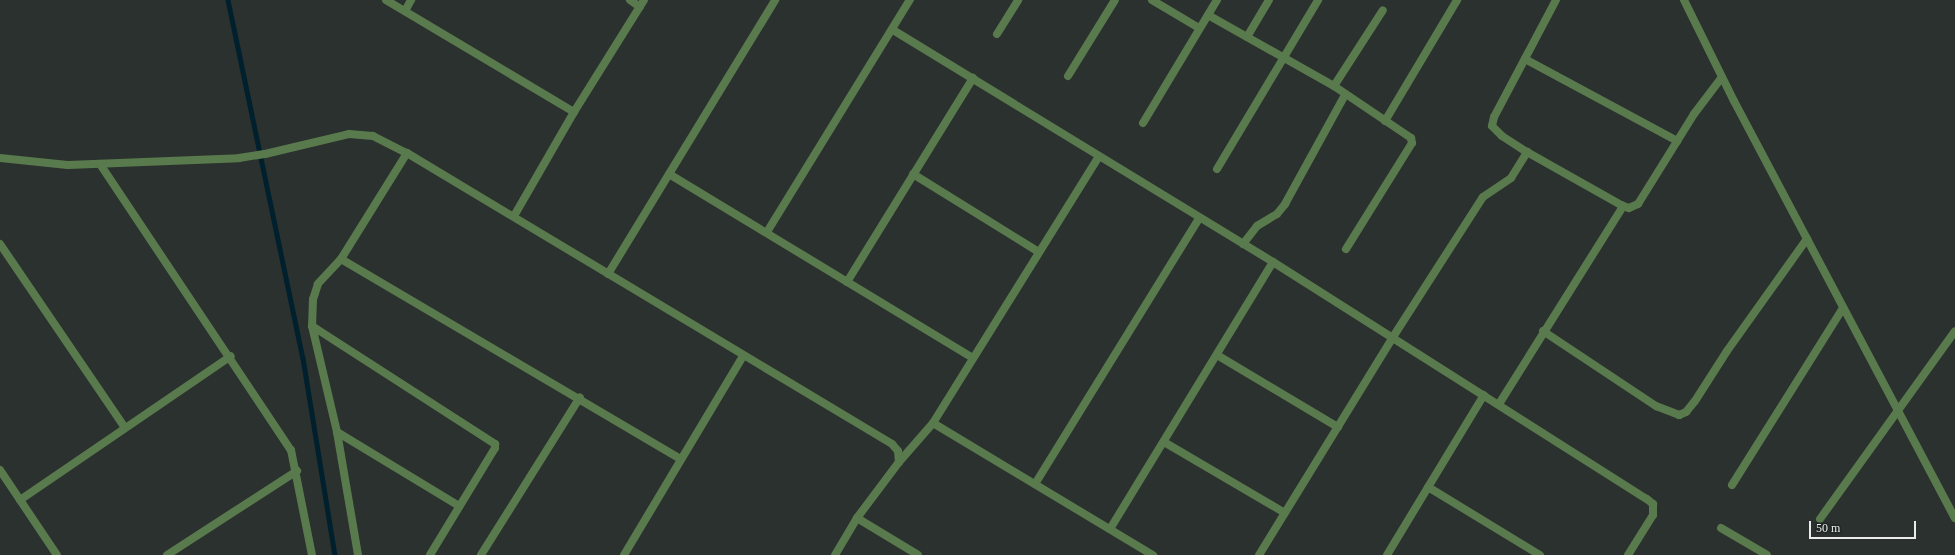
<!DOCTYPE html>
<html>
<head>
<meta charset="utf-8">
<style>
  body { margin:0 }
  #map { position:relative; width:1955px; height:555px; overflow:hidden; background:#2b312e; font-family:Georgia,serif }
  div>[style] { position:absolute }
  .stream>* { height:4.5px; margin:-2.25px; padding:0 2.25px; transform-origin:2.25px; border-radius:2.25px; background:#00202d }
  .minor>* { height:8px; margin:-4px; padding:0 4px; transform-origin:4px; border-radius:4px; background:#597a4d }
  .tertiary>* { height:8px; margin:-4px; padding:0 4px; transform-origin:4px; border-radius:4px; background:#597a4d }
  span { translate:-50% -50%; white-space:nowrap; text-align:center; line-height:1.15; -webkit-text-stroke:3px #212724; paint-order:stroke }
  .scale { position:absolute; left:1809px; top:521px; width:107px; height:18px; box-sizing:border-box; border:2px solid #e9eceb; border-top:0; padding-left:5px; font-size:12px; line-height:14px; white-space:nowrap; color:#e9eceb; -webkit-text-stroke:3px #212724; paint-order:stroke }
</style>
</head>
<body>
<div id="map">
  <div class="stream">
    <i style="left:228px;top:0;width:366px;rotate:78.2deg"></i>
    <i style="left:303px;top:358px;width:200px;rotate:80.8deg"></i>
  </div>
  <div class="minor">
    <i style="left:386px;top:0;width:219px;rotate:30.8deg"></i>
    <i style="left:630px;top:0;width:12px;rotate:35deg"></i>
    <i style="left:1152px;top:0;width:55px;rotate:30.8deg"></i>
    <i style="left:1556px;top:0;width:132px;rotate:117.9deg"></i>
    <i style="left:1494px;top:117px;width:9px;rotate:103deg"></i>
    <i style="left:1492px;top:126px;width:14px;rotate:45deg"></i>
    <i style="left:1502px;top:136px;width:30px;rotate:33deg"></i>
    <i style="left:1527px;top:152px;width:110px;rotate:29.4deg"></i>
    <i style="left:1623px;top:206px;width:6px;rotate:18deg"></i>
    <i style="left:1629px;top:208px;width:10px;rotate:-24deg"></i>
    <i style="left:1638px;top:204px;width:106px;rotate:-58.1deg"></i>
    <i style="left:1694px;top:114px;width:46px;rotate:-52.9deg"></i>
    <i style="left:405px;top:11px;width:13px;rotate:-61deg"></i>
    <i style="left:1208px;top:15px;width:145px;rotate:29.4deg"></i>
    <i style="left:1334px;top:86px;width:93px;rotate:34deg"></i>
    <i style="left:1411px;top:138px;width:5px;rotate:79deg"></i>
    <i style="left:1412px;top:143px;width:125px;rotate:121.9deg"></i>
    <i style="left:893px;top:30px;width:445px;rotate:31.4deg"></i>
    <i style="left:1273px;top:262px;width:443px;rotate:32.4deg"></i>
    <i style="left:1647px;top:499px;width:8px;rotate:40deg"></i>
    <i style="left:1653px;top:504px;width:11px;rotate:90deg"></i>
    <i style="left:1653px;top:515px;width:47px;rotate:122deg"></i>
    <i style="left:997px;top:34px;width:40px;rotate:-58deg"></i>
    <i style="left:1247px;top:37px;width:43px;rotate:-59.3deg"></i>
    <i style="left:1525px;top:59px;width:173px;rotate:28.3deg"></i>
    <i style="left:1068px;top:76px;width:89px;rotate:-58.3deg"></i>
    <i style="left:1334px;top:86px;width:90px;rotate:-57.2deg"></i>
    <i style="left:1385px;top:121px;width:141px;rotate:-59.2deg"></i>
    <i style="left:1143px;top:123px;width:144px;rotate:-59deg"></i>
    <i style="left:407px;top:153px;width:125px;rotate:121.9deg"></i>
    <i style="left:341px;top:259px;width:394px;rotate:30.5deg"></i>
    <i style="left:0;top:158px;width:68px;rotate:5.9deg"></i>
    <i style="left:68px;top:165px;width:171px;rotate:-2.3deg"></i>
    <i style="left:239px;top:158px;width:26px;rotate:-9deg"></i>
    <i style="left:265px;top:154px;width:86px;rotate:-13.4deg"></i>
    <i style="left:349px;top:134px;width:24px;rotate:5deg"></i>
    <i style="left:373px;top:136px;width:38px;rotate:27deg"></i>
    <i style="left:407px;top:153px;width:566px;rotate:30.96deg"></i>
    <i style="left:892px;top:444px;width:9px;rotate:49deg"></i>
    <i style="left:898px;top:451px;width:11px;rotate:85deg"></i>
    <i style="left:899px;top:462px;width:70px;rotate:126.9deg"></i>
    <i style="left:857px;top:518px;width:43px;rotate:120.7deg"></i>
    <i style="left:100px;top:164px;width:344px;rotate:56.3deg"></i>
    <i style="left:291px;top:450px;width:107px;rotate:78.7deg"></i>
    <i style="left:1217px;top:169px;width:197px;rotate:-59.1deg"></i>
    <i style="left:669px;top:174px;width:355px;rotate:31.2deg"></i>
    <i style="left:913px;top:174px;width:148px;rotate:31.8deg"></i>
    <i style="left:514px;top:216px;width:120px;rotate:-60deg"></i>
    <i style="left:574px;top:112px;width:132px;rotate:-58deg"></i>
    <i style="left:767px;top:232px;width:273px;rotate:-58.4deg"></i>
    <i style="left:0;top:244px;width:222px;rotate:55.8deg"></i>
    <i style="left:1243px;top:244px;width:23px;rotate:-52deg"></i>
    <i style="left:1257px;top:226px;width:23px;rotate:-31deg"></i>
    <i style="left:1277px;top:214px;width:13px;rotate:-51deg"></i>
    <i style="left:1285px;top:204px;width:124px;rotate:-61.2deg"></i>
    <i style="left:341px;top:259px;width:34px;rotate:133deg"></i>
    <i style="left:318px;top:284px;width:16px;rotate:108deg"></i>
    <i style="left:313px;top:299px;width:27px;rotate:92deg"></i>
    <i style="left:312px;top:326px;width:109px;rotate:76.7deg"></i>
    <i style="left:337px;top:432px;width:125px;rotate:80.3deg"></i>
    <i style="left:608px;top:274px;width:321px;rotate:-58.6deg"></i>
    <i style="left:847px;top:282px;width:240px;rotate:-58.3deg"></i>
    <i style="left:312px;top:326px;width:218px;rotate:32.8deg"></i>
    <i style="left:495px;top:444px;width:4px;rotate:90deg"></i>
    <i style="left:495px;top:448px;width:125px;rotate:121.3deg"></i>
    <i style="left:1543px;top:331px;width:136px;rotate:33.6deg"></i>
    <i style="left:1656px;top:406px;width:25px;rotate:21deg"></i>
    <i style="left:1679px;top:415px;width:8px;rotate:-23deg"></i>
    <i style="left:1686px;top:412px;width:14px;rotate:-51deg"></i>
    <i style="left:1695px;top:401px;width:59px;rotate:-57.4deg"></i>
    <i style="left:1727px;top:351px;width:138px;rotate:-54.5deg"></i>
    <i style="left:1217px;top:355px;width:141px;rotate:30.8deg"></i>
    <i style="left:1499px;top:404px;width:234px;rotate:-57.9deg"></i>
    <i style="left:933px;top:423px;width:257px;rotate:31deg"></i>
    <i style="left:337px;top:432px;width:143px;rotate:31.2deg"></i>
    <i style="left:1164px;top:442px;width:140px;rotate:30.4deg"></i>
    <i style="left:899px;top:462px;width:52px;rotate:-48.9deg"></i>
    <i style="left:933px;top:423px;width:314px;rotate:-58.1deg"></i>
    <i style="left:0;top:470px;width:102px;rotate:56.2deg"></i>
    <i style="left:1035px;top:484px;width:312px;rotate:-58.3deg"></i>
    <i style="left:1732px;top:485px;width:209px;rotate:-57.9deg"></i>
    <i style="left:1428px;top:487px;width:131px;rotate:31.3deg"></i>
    <i style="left:20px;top:500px;width:255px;rotate:-34.3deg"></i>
    <i style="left:857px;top:518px;width:71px;rotate:31.2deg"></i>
    <i style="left:1820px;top:519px;width:231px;rotate:-54.3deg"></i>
    <i style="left:1721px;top:528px;width:53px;rotate:30.4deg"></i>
    <i style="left:1110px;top:529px;width:313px;rotate:-58.6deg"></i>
    <i style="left:167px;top:555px;width:155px;rotate:-32.9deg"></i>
    <i style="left:481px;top:555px;width:186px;rotate:-57.9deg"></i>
    <i style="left:624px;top:555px;width:232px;rotate:-59.1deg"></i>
    <i style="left:1259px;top:555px;width:256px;rotate:-58.4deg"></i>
    <i style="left:1393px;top:337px;width:166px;rotate:-57.3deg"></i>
    <i style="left:1483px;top:197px;width:34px;rotate:-34deg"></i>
    <i style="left:1511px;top:178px;width:31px;rotate:-58deg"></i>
    <i style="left:1387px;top:555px;width:187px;rotate:-58.8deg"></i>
  </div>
  <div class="tertiary">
    <i style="left:1684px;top:0;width:113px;rotate:63.7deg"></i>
    <i style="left:1734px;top:101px;width:472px;rotate:62.1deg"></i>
  </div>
  <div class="scale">50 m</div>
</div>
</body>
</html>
